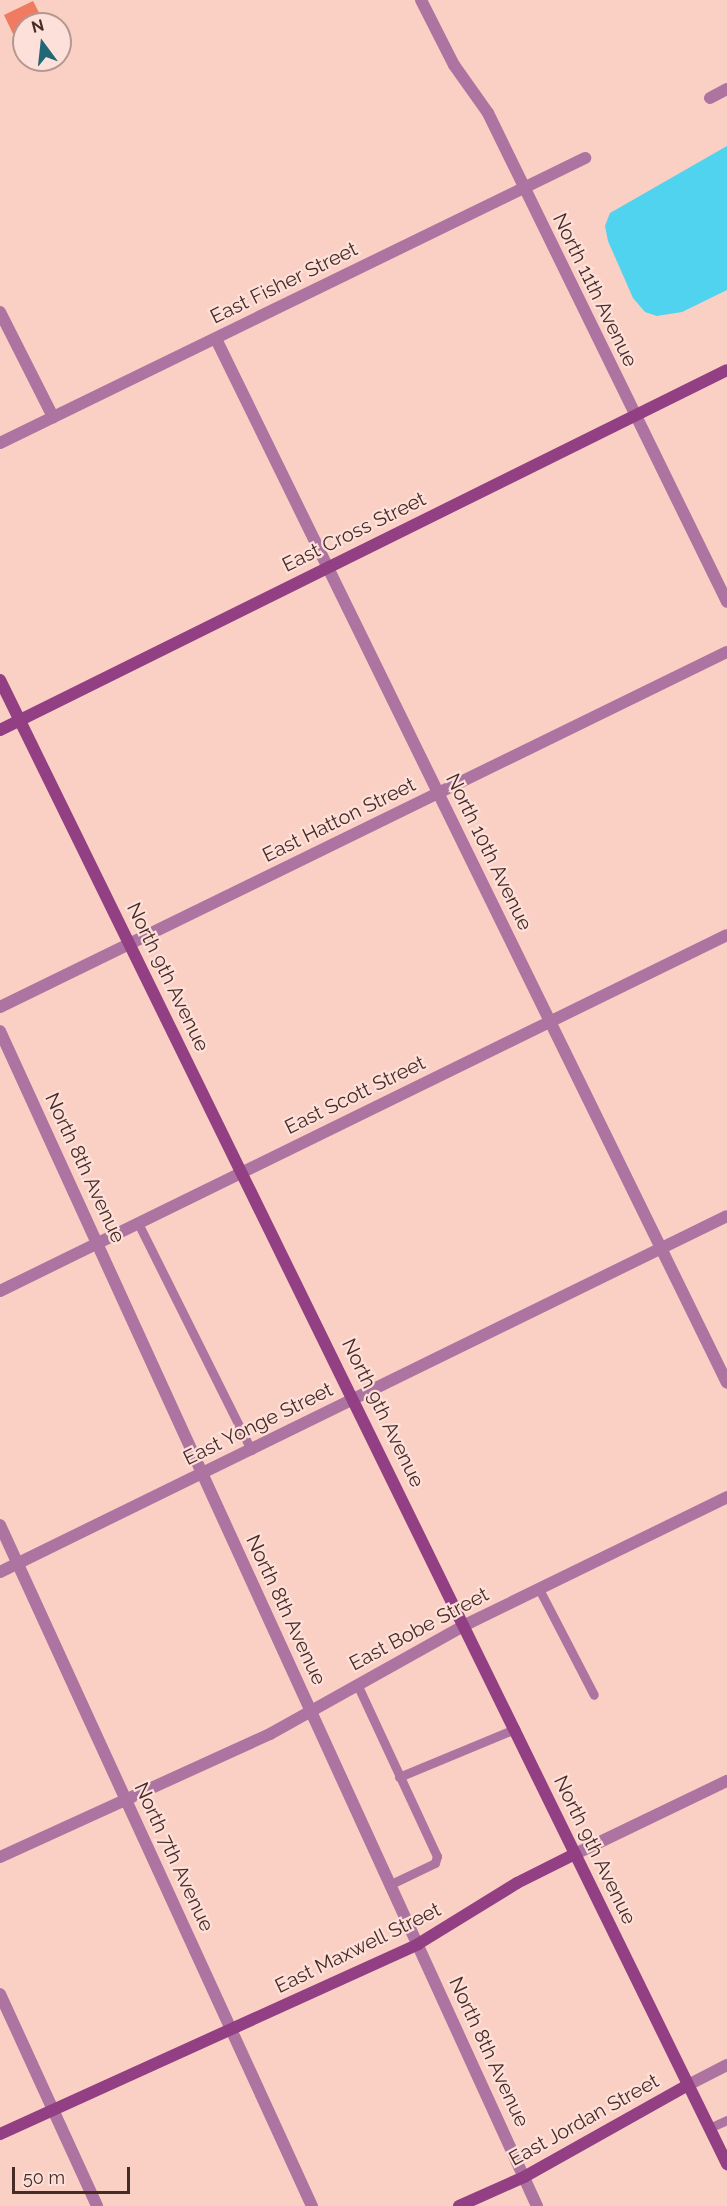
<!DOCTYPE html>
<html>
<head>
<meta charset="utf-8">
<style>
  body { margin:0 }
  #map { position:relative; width:727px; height:2206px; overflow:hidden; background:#facfc4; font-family:Raleway,sans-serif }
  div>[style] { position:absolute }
  .water>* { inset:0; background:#4fd3ee }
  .building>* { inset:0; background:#ef7b60 }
  .lane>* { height:9px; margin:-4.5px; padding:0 4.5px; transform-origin:4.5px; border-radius:4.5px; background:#ad74a1 }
  .street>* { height:12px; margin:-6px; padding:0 6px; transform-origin:6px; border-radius:6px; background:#ad74a1 }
  .secondary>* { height:12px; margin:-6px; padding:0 6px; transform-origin:6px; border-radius:6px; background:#923f84 }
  span { translate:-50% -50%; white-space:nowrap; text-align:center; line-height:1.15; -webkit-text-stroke:4.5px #fde0d9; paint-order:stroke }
  .street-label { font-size:20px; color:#472c25 }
  .north { position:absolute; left:12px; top:12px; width:60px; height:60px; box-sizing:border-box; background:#fde0d9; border:2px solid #b49891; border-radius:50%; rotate:345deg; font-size:16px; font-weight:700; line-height:24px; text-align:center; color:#472c25 }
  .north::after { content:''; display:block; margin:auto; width:21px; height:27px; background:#216877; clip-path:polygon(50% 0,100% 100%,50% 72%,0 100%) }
  .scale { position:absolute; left:12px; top:2167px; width:118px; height:27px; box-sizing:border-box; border:3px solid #472c25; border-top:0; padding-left:8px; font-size:18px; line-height:21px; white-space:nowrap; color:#472c25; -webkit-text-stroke:4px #fde0d9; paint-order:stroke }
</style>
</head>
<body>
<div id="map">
  <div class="water">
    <i style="clip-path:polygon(727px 146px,727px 290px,682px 312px,657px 316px,645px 312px,633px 298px,608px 241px,605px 226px,610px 213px)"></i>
  </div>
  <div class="building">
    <i style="clip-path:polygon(33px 1px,45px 24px,24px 24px,24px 57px,4px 15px)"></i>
  </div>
  <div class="lane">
    <i style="left:138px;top:1223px;width:254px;rotate:63.5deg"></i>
    <i style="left:539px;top:1589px;width:119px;rotate:62.6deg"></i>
    <i style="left:357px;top:1684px;width:190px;rotate:65.1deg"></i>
    <i style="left:437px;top:1856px;width:7px;rotate:106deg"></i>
    <i style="left:435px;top:1863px;width:49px;rotate:154.5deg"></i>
    <i style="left:399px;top:1777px;width:126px;rotate:-22.5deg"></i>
    <i style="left:709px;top:2128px;width:20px;rotate:-24deg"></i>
  </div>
  <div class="street">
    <i style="left:421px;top:0;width:73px;rotate:63.1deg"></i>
    <i style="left:454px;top:65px;width:59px;rotate:54.7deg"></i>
    <i style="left:488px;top:113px;width:544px;rotate:63.95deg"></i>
    <i style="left:710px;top:98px;width:19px;rotate:-28deg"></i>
    <i style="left:0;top:312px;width:118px;rotate:63.2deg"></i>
    <i style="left:216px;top:339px;width:1162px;rotate:63.92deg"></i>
    <i style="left:0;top:443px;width:651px;rotate:-25.97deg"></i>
    <i style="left:0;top:1007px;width:809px;rotate:-26.03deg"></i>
    <i style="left:0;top:1031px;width:1292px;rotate:65.44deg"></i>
    <i style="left:0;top:1291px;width:809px;rotate:-26.09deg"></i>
    <i style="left:0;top:1525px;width:749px;rotate:65.39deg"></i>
    <i style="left:0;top:1572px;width:809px;rotate:-26.09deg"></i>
    <i style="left:575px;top:1854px;width:169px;rotate:-25.7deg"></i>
    <i style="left:0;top:1857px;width:297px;rotate:-24.5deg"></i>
    <i style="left:270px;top:1734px;width:223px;rotate:-29.2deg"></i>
    <i style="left:465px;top:1625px;width:292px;rotate:-26deg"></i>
    <i style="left:0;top:1994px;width:233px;rotate:65.4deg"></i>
    <i style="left:688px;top:2085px;width:44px;rotate:-27.1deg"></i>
  </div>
  <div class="secondary">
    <i style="left:0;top:680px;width:1653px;rotate:63.9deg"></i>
    <i style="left:0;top:730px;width:811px;rotate:-26.34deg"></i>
    <i style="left:0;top:2134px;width:459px;rotate:-24.4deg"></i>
    <i style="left:418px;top:1944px;width:116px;rotate:-31.6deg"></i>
    <i style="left:517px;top:1883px;width:65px;rotate:-26.6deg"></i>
    <i style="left:459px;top:2206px;width:71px;rotate:-24deg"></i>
    <i style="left:524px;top:2177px;width:188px;rotate:-29.3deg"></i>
  </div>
  <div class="street-label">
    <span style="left:284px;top:283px;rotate:-26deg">East Fisher Street</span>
    <span style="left:595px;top:290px;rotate:64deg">North 11th Avenue</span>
    <span style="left:354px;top:532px;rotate:-26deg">East Cross Street</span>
    <span style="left:339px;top:820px;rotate:-26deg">East Hatton Street</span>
    <span style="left:489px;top:852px;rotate:64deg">North 10th Avenue</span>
    <span style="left:168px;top:977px;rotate:64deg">North 9th Avenue</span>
    <span style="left:355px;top:1095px;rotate:-26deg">East Scott Street</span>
    <span style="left:85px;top:1168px;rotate:65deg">North 8th Avenue</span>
    <span style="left:383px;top:1413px;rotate:64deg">North 9th Avenue</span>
    <span style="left:258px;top:1424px;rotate:-26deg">East Yonge Street</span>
    <span style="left:286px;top:1610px;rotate:65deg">North 8th Avenue</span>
    <span style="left:419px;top:1629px;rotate:-28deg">East Bobe Street</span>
    <span style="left:595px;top:1850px;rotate:64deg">North 9th Avenue</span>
    <span style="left:174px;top:1857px;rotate:65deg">North 7th Avenue</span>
    <span style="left:358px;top:1948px;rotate:-26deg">East Maxwell Street</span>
    <span style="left:489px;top:2052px;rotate:65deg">North 8th Avenue</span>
    <span style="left:584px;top:2120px;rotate:-29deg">East Jordan Street</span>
  </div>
  <div class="north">N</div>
  <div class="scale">50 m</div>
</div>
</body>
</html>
